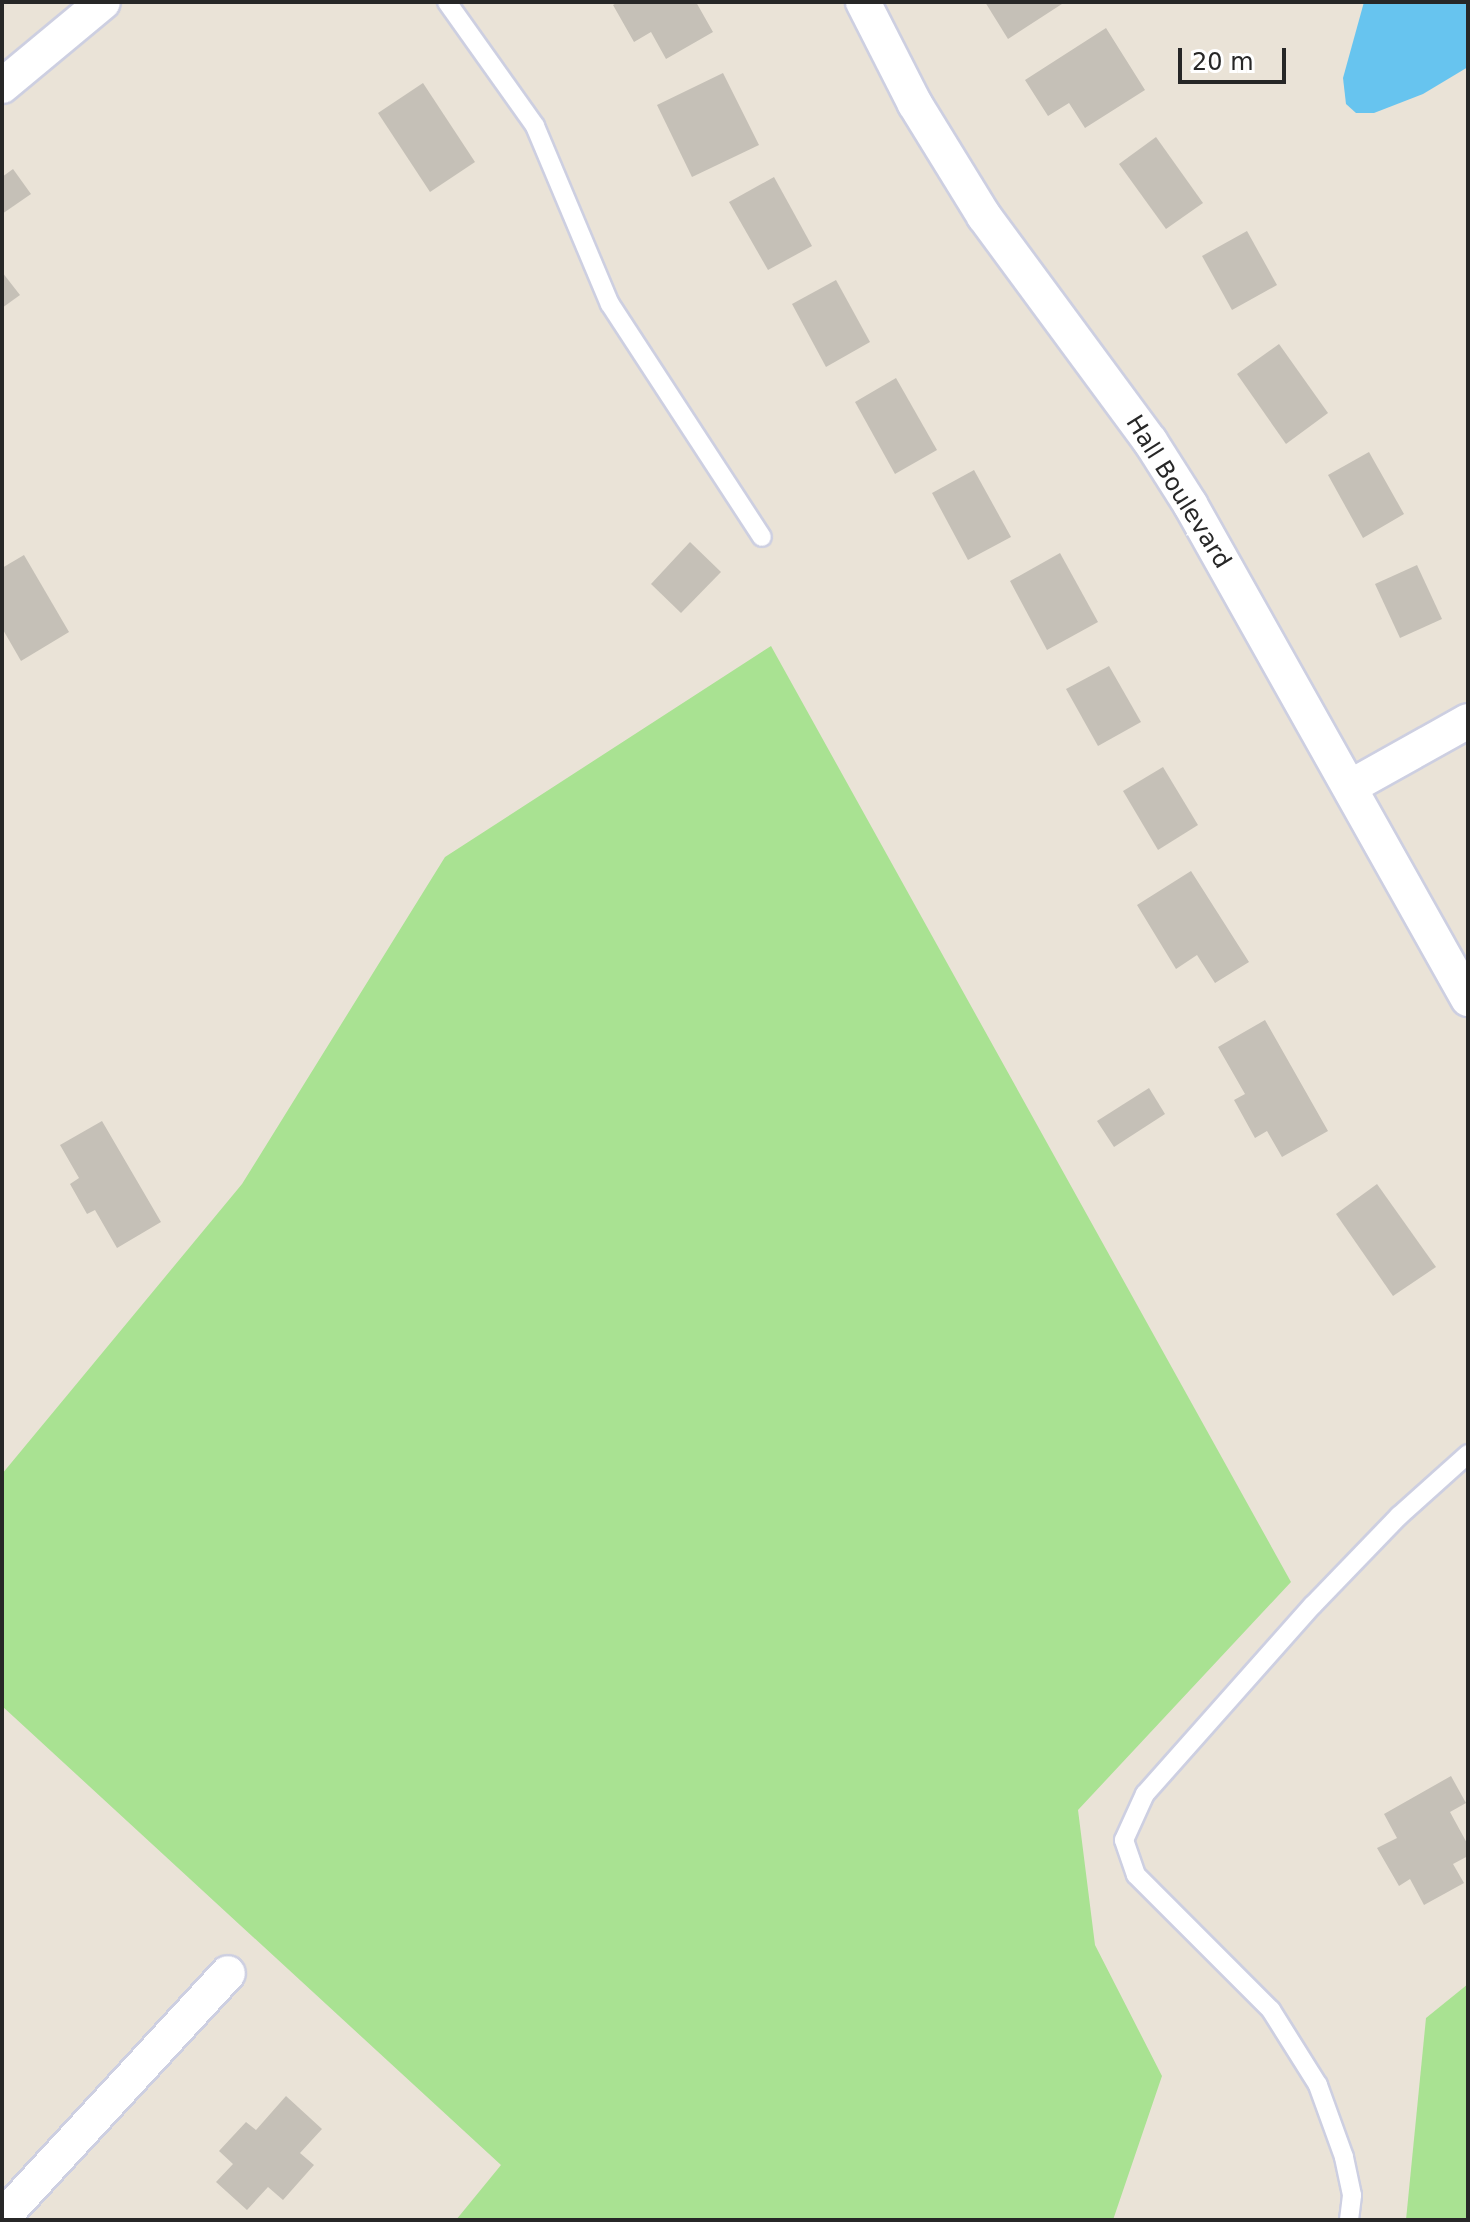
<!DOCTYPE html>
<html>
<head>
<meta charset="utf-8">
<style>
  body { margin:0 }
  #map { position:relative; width:1470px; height:2222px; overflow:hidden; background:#eae3d7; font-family:"DejaVu Sans",sans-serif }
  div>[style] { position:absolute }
  .green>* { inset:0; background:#a9e292 }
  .water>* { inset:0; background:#67c4ef }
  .building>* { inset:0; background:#c5c0b7 }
  .roads { filter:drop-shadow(2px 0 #cdcfe1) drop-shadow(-2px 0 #cdcfe1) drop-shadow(0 2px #cdcfe1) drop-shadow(0 -2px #cdcfe1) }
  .service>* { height:18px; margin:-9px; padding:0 9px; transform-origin:9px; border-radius:9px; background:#fff }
  .minor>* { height:34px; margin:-17px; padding:0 17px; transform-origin:17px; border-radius:17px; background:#fff }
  span { translate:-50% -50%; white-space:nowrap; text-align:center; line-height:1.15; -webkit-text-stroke:8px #fff; paint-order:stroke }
  .street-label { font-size:24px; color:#272727 }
  .frame { position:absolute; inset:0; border:4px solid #272727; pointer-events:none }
  .scale { position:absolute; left:1178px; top:48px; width:108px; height:36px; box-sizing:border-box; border:4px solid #272727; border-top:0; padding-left:10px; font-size:24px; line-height:28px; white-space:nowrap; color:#272727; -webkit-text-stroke:6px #fff; paint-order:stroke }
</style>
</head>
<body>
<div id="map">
  <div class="green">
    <i style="clip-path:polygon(771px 646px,1291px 1582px,1078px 1810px,1095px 1945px,1162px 2076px,1113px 2220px,456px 2220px,501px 2165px,2px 1706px,2px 1474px,242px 1184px,445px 857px)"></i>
    <i style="clip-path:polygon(1468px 1984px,1468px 2220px,1406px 2220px,1426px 2018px)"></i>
  </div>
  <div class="water">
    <i style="clip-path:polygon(1364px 2px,1468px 2px,1468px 67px,1423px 94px,1374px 113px,1356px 113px,1346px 104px,1343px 78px)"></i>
  </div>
  <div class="building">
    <i style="clip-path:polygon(618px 2px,696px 2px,713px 32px,666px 59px,651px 32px,634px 42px,613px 5px)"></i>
    <i style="clip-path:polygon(985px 2px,1065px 2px,1008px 39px)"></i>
    <i style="clip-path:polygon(1106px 28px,1145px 90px,1085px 128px,1069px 103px,1048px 116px,1025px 80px)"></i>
    <i style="clip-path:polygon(723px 73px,759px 145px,692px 177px,657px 105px)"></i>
    <i style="clip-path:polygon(423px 83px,475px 162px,430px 192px,378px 113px)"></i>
    <i style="clip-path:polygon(1156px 137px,1203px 203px,1166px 229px,1119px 164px)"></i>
    <i style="clip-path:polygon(13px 169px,31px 194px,2px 214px,2px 177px)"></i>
    <i style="clip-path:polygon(774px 177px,812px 246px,768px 270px,729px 202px)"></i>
    <i style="clip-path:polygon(1247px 231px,1277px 285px,1232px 310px,1202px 256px)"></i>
    <i style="clip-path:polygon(2px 272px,20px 295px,2px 308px)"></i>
    <i style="clip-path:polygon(836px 280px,870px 342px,826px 367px,792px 304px)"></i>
    <i style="clip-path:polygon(1279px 344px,1328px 413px,1286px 444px,1237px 374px)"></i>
    <i style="clip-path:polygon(896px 378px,937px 450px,895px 474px,855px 402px)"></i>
    <i style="clip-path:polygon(1369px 452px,1404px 514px,1363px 538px,1328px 475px)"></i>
    <i style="clip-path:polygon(974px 470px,1011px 537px,968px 560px,932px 493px)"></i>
    <i style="clip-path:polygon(690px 542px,721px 572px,681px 613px,651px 584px)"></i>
    <i style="clip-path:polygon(1060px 553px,1098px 622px,1047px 650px,1010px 581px)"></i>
    <i style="clip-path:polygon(24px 555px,69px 632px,21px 661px,2px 628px,2px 568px)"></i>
    <i style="clip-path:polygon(1417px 565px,1442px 619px,1400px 638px,1375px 584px)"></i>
    <i style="clip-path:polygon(1109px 666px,1141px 722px,1098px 746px,1066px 689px)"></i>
    <i style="clip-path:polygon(1163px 767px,1198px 825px,1158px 850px,1123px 791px)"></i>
    <i style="clip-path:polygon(1191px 871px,1249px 962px,1215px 983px,1197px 955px,1176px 969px,1137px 905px)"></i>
    <i style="clip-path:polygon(1265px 1020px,1328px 1131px,1282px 1157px,1267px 1131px,1255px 1138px,1234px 1100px,1245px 1094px,1218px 1047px)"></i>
    <i style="clip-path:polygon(1149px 1088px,1165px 1114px,1114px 1147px,1097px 1121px)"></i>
    <i style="clip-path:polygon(102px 1121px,161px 1222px,117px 1248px,95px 1210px,87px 1214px,70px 1184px,79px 1178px,60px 1145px)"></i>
    <i style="clip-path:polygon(1377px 1184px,1436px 1267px,1393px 1296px,1336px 1214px)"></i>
    <i style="clip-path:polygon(1451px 1776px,1466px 1803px,1450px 1812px,1468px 1845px,1468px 1856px,1453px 1864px,1464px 1883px,1424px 1905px,1410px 1879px,1399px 1886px,1377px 1848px,1397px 1838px,1384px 1814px)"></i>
    <i style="clip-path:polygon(286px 2096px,322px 2129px,300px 2153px,314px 2165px,283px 2200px,268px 2187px,247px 2210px,216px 2182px,233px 2164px,219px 2151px,246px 2122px,256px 2130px)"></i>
  </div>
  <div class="roads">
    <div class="service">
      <i style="left:447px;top:2px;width:152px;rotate:54.6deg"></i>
      <i style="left:535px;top:126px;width:193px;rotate:67.2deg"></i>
      <i style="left:610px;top:304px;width:278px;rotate:56.9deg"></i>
      <i style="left:1349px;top:2220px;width:25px;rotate:-83deg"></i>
      <i style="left:1352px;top:2195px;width:39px;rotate:-102deg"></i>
      <i style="left:1344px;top:2157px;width:77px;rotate:-109.9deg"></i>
      <i style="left:1318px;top:2085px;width:89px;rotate:-122.1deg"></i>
      <i style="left:1271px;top:2010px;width:191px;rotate:-135deg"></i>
      <i style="left:1136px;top:1875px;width:37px;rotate:-109deg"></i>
      <i style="left:1124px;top:1840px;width:51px;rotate:-65.5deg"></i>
      <i style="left:1145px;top:1794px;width:253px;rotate:-48.4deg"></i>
      <i style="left:1313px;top:1605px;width:124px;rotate:-46deg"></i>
      <i style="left:1399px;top:1516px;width:93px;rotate:-41.9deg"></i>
    </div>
    <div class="minor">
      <i style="left:863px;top:2px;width:114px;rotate:63deg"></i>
      <i style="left:915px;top:104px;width:132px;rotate:58.4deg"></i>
      <i style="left:984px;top:216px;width:280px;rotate:53.6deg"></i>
      <i style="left:1150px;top:441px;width:75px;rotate:57.6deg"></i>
      <i style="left:1190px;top:504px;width:568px;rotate:60.68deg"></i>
      <i style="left:2px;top:86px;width:131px;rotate:-39.7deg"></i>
      <i style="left:1350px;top:787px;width:135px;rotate:-29.2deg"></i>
      <i style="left:2px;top:2218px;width:333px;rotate:-47.3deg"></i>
    </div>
  </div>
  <div class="street-label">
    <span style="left:1178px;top:492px;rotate:58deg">Hall Boulevard</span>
  </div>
  <div class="frame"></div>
  <div class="scale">20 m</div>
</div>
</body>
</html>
